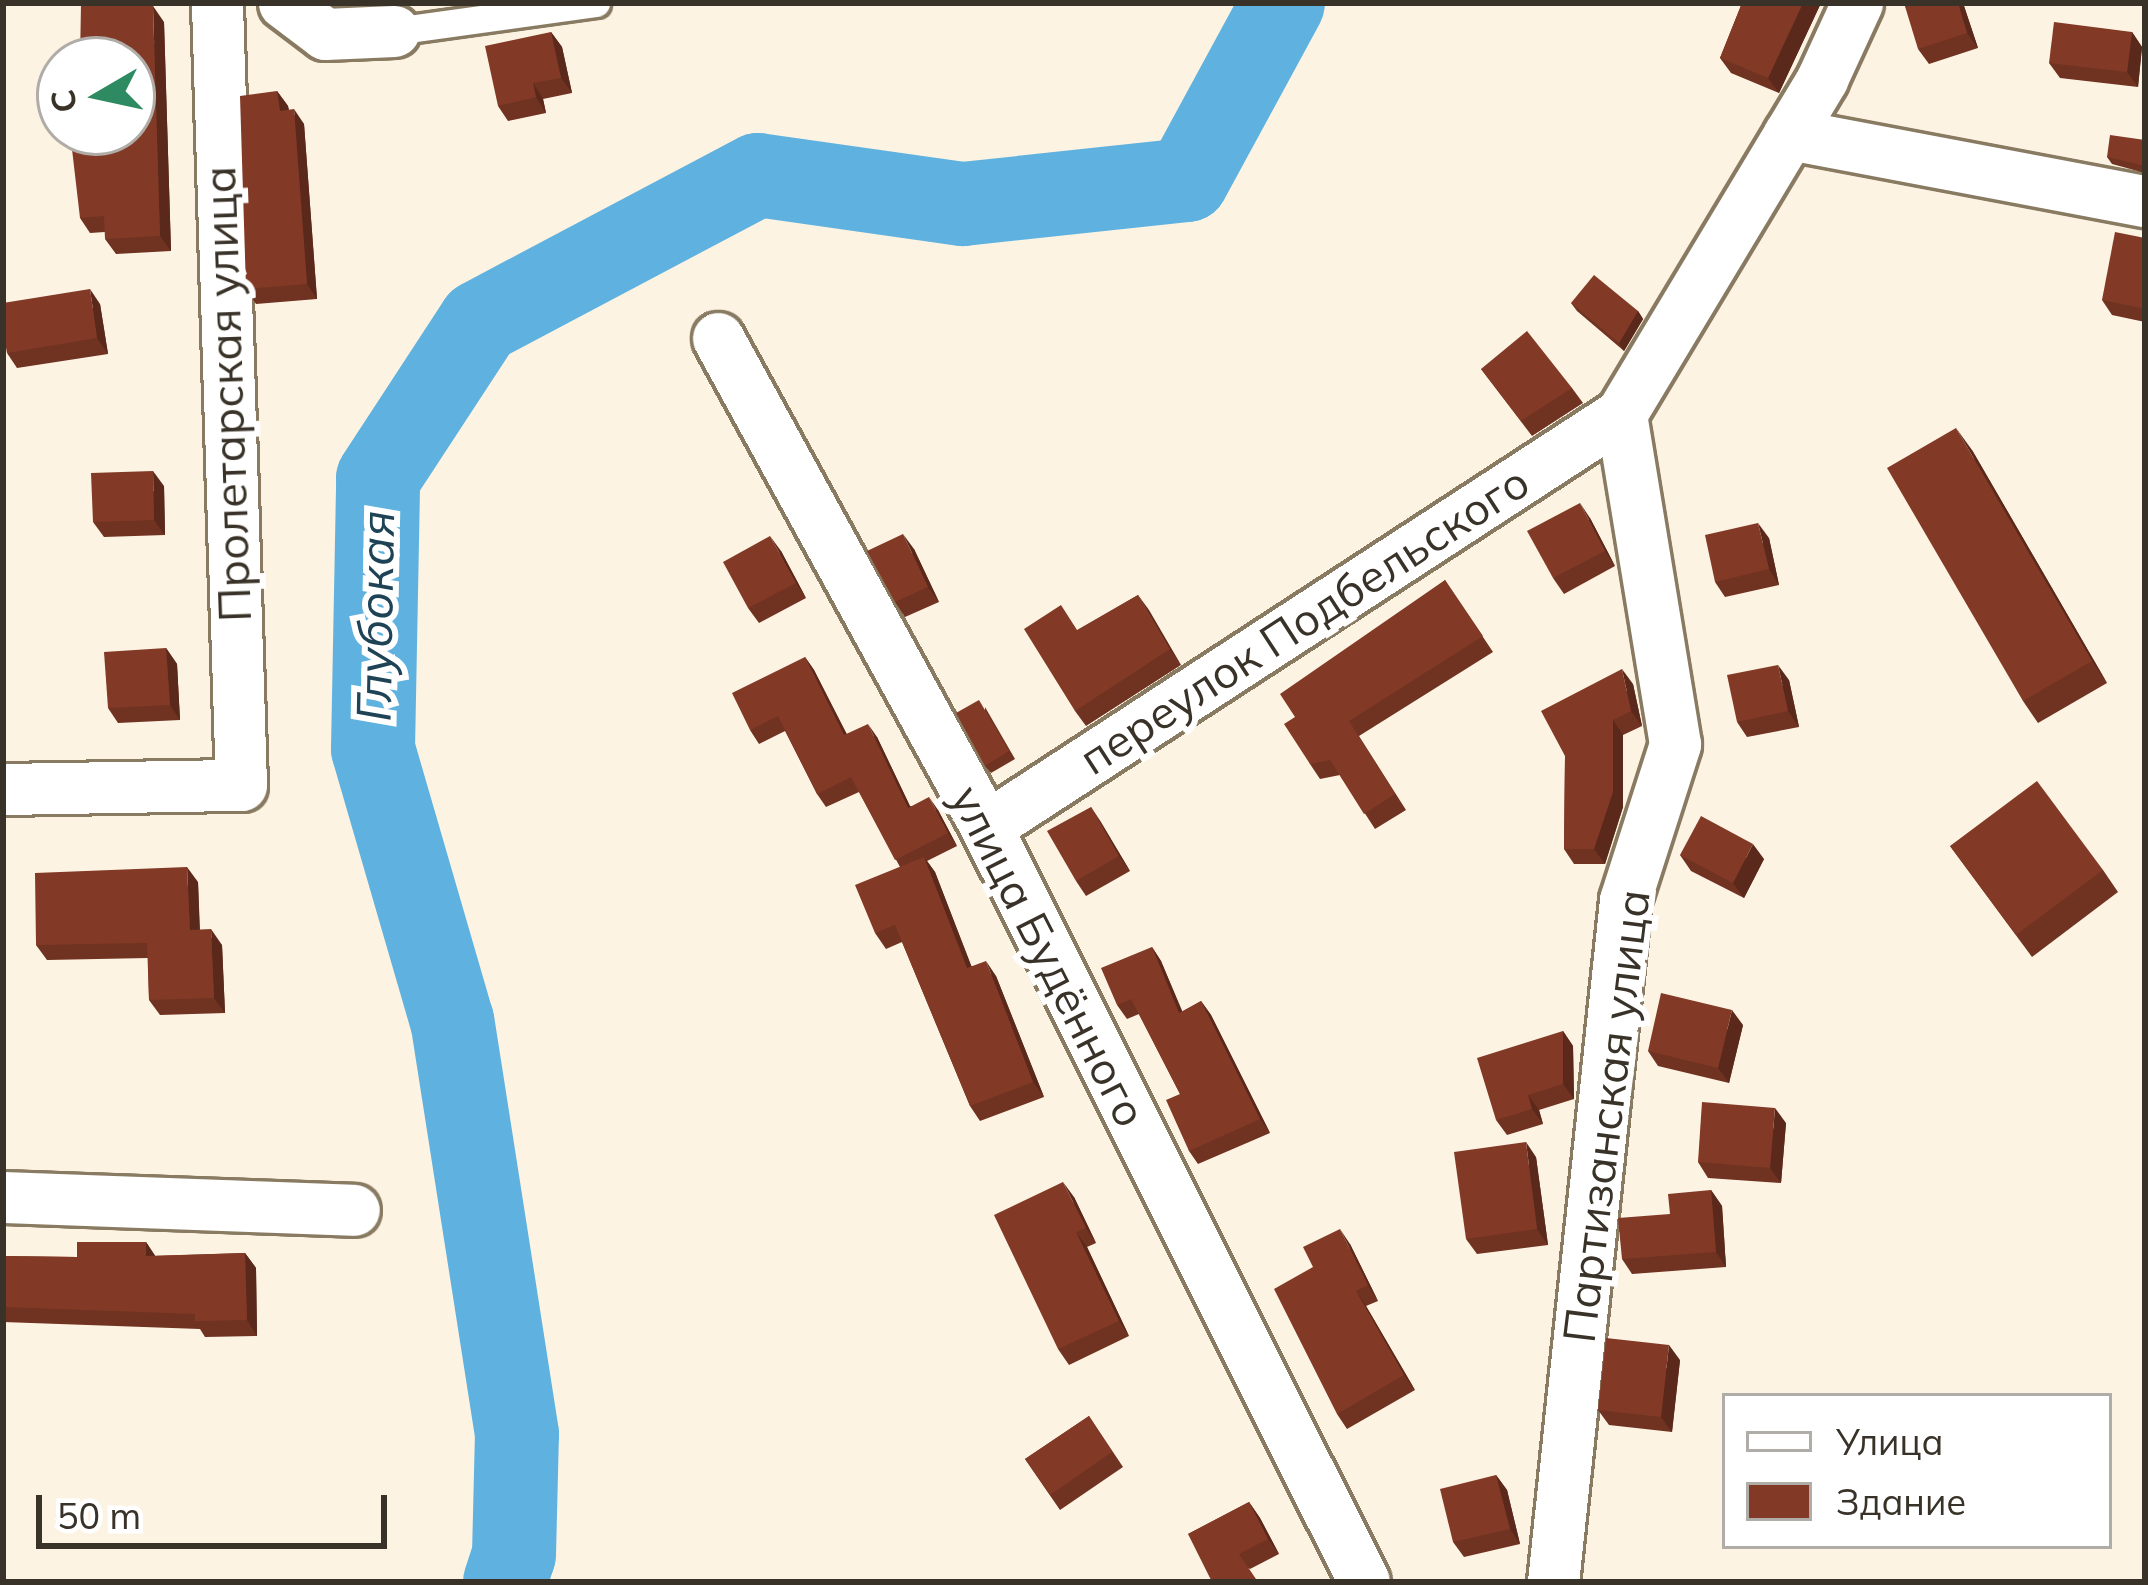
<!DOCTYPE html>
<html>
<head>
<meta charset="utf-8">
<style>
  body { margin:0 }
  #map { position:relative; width:2148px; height:1585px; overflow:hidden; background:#fdf3e3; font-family:Mulish,sans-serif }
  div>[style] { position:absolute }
  .river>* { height:84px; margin:-42px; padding:0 42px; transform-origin:42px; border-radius:42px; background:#5fb2df }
  .roads { filter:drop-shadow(3px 0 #897a62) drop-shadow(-3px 0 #897a62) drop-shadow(0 3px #897a62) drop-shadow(0 -3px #897a62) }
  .service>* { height:27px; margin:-13.5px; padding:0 13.5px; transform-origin:13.5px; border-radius:13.5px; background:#fff }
  .minor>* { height:51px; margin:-25.5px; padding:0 25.5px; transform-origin:25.5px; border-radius:25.5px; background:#fff }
  .wall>* { inset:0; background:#703221 }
  .shaded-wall>* { inset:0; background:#5b291b }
  .building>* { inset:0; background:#823a26 }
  span { translate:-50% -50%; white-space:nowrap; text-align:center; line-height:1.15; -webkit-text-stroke:12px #fff; paint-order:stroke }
  .street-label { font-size:45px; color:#393228 }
  .water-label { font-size:48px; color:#1e4356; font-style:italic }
  .frame { position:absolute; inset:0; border:6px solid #393228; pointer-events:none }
  .legend { position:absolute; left:1722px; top:1393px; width:390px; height:156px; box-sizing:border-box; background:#fff; border:3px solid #b0ada9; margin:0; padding:15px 21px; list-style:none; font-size:36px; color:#393228 }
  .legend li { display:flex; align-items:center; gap:24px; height:60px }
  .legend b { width:60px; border:3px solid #b0ada9 }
  .north { position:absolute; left:36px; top:36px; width:120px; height:120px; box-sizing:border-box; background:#fff; border:3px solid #b0ada9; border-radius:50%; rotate:261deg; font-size:33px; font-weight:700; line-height:48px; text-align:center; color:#393228 }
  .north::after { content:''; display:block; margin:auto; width:42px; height:54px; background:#2d8a61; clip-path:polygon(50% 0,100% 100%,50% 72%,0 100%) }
  .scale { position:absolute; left:36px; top:1495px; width:351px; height:54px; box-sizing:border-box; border:6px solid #393228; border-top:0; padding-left:15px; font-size:36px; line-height:42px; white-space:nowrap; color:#393228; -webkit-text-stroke:9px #fff; paint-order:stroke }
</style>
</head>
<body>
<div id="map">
  <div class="river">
    <i style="left:505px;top:1582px;width:28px;rotate:-72deg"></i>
    <i style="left:514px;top:1555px;width:121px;rotate:-88.6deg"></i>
    <i style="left:517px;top:1434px;width:418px;rotate:-98.9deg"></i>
    <i style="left:452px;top:1021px;width:283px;rotate:-106.2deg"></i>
    <i style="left:373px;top:749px;width:271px;rotate:-88.9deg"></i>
    <i style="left:378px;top:478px;width:186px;rotate:-56.8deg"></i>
    <i style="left:480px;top:322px;width:314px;rotate:-27.9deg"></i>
    <i style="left:758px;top:175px;width:207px;rotate:8.1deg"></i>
    <i style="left:963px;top:204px;width:225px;rotate:-6.1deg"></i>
    <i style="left:1187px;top:180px;width:201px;rotate:-61.5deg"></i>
  </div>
  <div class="roads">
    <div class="service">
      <i style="left:394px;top:31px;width:204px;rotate:-7.9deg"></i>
    </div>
    <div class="minor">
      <i style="left:284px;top:3px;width:51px;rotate:37.1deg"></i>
      <i style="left:325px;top:34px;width:69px;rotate:-2.5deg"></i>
      <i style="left:1789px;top:134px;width:362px;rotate:10.7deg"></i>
      <i style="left:718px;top:338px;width:558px;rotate:61.27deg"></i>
      <i style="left:986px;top:827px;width:844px;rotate:63.4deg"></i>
      <i style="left:3px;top:789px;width:238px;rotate:-1deg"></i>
      <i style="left:241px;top:785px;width:782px;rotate:-91.76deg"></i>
      <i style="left:986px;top:827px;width:757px;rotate:-33.04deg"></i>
      <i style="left:3px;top:1197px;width:351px;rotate:2.1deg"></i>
      <i style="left:1553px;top:1582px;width:686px;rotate:-83.97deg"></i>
      <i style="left:1625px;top:900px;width:164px;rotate:-72.2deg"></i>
      <i style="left:1675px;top:744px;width:334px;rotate:-99.3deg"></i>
      <i style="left:1621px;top:414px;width:391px;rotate:-59deg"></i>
      <i style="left:1822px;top:79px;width:84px;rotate:-65.3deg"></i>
    </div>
  </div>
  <div class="wall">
    <i style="clip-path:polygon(1742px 3px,1821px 3px,1779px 93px,1731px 73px,1720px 58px)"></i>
    <i style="clip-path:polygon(1963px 3px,1978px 48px,1929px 64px,1918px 49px)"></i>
    <i style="clip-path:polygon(164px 22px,171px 251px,116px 254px,105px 239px,105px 232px,90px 233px,80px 218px)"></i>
    <i style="clip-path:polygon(551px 32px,562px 47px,572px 93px,543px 99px,546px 113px,508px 121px,498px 106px)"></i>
    <i style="clip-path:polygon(2132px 32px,2142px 47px,2138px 87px,2060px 78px,2049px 63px)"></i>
    <i style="clip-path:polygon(277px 91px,288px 106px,289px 110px,304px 124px,317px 299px,256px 304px,246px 289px)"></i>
    <i style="clip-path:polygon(2145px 140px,2145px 173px,2112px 164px,2107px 157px)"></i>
    <i style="clip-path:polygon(2145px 238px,2145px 322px,2112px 315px,2102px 300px)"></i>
    <i style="clip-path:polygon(1571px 303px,1638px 311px,1643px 319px,1624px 351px,1577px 311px)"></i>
    <i style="clip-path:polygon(100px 304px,108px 354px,17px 368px,7px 353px)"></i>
    <i style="clip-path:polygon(1481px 369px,1572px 388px,1583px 403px,1532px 436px)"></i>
    <i style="clip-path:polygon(1972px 450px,2107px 683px,2038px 723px,2023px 701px)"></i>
    <i style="clip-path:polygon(164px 486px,165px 535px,104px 537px,93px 522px)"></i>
    <i style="clip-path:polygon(1590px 518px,1615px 566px,1564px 594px,1553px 578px)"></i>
    <i style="clip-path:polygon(1769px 538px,1779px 585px,1725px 597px,1715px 582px)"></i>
    <i style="clip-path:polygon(914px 549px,939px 602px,905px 617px,895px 602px)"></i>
    <i style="clip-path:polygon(781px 551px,806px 598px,759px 623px,748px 608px)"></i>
    <i style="clip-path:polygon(1445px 580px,1493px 652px,1359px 736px,1406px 810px,1375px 829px,1340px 775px,1320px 779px,1310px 764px,1295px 717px)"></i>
    <i style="clip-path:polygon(1138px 595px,1181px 665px,1086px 726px,1075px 711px,1078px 630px)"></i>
    <i style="clip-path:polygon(166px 648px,177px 664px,180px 720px,118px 723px,108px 708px)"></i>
    <i style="clip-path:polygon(805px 657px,814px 670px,846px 734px,877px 737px,910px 806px,938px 810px,957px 846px,927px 861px,935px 872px,971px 966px,996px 976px,1044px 1097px,980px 1121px,970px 1106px,902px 942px,886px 949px,875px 933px,900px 867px,859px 792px,826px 807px,817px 794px,785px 731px,759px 744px,750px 730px)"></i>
    <i style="clip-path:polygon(1789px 680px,1799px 727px,1747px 737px,1737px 722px)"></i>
    <i style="clip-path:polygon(1633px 684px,1642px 726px,1623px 735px,1623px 807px,1605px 864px,1574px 864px,1564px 849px,1565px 756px)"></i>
    <i style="clip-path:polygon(985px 707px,1015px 759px,991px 773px,985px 766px)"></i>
    <i style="clip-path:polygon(1091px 807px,1130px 871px,1086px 896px,1076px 881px)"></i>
    <i style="clip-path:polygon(1950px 846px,2103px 870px,2118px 892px,2032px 957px)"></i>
    <i style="clip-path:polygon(1680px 855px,1764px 859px,1744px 898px,1691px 871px)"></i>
    <i style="clip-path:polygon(198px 882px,200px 930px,222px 945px,225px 1013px,160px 1015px,149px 1000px,148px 958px,47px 960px,36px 945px)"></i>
    <i style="clip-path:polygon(1152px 947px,1161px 961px,1182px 1012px,1201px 1001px,1211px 1015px,1270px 1133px,1198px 1164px,1189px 1151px,1180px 1094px,1139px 1014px,1127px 1019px,1117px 1005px)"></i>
    <i style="clip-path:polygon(1743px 1025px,1729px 1083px,1658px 1066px,1648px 1051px)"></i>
    <i style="clip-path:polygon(1563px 1031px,1573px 1046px,1574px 1099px,1539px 1110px,1543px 1124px,1507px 1135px,1496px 1120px)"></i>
    <i style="clip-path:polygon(1786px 1123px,1781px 1183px,1708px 1178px,1698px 1162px)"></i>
    <i style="clip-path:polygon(1536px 1157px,1548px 1245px,1477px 1254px,1466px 1239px)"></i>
    <i style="clip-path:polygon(1711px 1190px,1722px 1206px,1726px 1267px,1632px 1274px,1622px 1259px,1670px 1214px)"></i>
    <i style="clip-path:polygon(1074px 1197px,1096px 1243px,1087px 1247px,1129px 1336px,1069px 1365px,1058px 1349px)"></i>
    <i style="clip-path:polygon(146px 1242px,155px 1256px,245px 1253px,256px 1268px,257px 1336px,205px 1337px,200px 1329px,3px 1322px,3px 1256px,77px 1257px)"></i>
    <i style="clip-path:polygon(1350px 1244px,1378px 1301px,1366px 1306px,1415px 1390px,1347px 1429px,1337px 1414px)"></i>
    <i style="clip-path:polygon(1680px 1360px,1672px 1432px,1609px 1425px,1598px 1410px)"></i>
    <i style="clip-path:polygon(1089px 1416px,1123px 1467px,1060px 1510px,1025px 1459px)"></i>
    <i style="clip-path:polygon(1496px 1475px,1507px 1490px,1520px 1544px,1464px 1557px,1453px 1542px)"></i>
    <i style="clip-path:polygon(1249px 1502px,1260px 1518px,1279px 1554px,1250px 1569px,1188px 1534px)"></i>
  </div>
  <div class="shaded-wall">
    <i style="clip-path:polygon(1803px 3px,1821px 3px,1779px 93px,1768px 78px)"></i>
    <i style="clip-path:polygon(1958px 3px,1963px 3px,1978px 48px,1967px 33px)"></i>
    <i style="clip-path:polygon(153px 6px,164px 22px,171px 251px,160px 236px)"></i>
    <i style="clip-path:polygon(551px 32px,562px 47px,572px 93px,561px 78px)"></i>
    <i style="clip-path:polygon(2132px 32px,2142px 47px,2138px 87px,2127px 72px)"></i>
    <i style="clip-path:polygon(533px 83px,543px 99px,546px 113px,536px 97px)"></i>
    <i style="clip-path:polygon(277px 91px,288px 106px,291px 127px,280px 111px)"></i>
    <i style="clip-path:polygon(294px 109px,304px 124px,317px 299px,307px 284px)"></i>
    <i style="clip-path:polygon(90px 289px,100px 304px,108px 354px,97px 338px)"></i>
    <i style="clip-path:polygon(1638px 311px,1643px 319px,1624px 351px,1619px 343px)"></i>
    <i style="clip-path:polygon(1956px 428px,1972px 450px,2107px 683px,2092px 661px)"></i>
    <i style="clip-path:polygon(153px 471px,164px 486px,165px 535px,154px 520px)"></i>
    <i style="clip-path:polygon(1580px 503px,1590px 518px,1615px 566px,1605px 551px)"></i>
    <i style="clip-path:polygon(1758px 523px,1769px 538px,1779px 585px,1769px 569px)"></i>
    <i style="clip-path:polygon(903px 534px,914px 549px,939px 602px,928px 587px)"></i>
    <i style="clip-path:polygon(770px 536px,781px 551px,806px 598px,796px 583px)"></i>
    <i style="clip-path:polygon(1138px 595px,1149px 610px,1181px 665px,1170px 649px)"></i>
    <i style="clip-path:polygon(166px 648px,177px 664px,180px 720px,170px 705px)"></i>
    <i style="clip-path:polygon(805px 657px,814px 670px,854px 748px,844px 735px)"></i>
    <i style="clip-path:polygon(1778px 665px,1789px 680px,1799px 727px,1788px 711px)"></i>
    <i style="clip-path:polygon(1622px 669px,1633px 684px,1642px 726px,1631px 711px)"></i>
    <i style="clip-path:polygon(3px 718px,5px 759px,3px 756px)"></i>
    <i style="clip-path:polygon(1613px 720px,1623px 735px,1623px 807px,1605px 864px,1594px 849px)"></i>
    <i style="clip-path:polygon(868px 724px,877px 737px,917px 821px,908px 808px)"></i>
    <i style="clip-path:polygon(929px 797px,938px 810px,957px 846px,948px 833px)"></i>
    <i style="clip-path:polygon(1091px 807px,1101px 822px,1130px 871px,1119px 856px)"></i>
    <i style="clip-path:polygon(1753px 844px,1764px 859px,1744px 898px,1733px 883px)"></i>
    <i style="clip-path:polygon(924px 857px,935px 872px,978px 983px,967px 968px)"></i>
    <i style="clip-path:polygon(187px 867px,198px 882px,200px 945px,190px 930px)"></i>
    <i style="clip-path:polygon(211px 929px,222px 945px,225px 1013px,214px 998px)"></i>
    <i style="clip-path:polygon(1152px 947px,1161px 961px,1189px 1027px,1179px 1013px)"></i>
    <i style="clip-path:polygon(986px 961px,996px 976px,1044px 1097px,1033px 1082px)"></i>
    <i style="clip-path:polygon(1201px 1001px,1211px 1015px,1270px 1133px,1260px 1119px)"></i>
    <i style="clip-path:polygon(1732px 1010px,1743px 1025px,1729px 1083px,1718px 1068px)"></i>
    <i style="clip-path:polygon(1563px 1031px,1573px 1046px,1574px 1099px,1563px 1084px)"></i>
    <i style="clip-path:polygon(1528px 1095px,1539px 1110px,1543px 1124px,1532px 1109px)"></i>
    <i style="clip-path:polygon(1775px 1108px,1786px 1123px,1781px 1183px,1770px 1168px)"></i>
    <i style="clip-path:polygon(1526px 1142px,1536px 1157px,1548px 1245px,1537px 1229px)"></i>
    <i style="clip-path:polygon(1063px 1182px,1074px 1197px,1096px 1243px,1086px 1228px)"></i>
    <i style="clip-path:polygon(1711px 1190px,1722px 1206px,1726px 1267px,1716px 1252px)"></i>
    <i style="clip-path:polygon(1340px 1229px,1350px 1244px,1378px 1301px,1368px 1285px)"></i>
    <i style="clip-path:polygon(1076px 1232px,1087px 1247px,1129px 1336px,1119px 1321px)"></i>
    <i style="clip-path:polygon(146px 1242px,156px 1257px,146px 1256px)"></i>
    <i style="clip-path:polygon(245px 1253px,256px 1268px,257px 1336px,247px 1320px)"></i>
    <i style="clip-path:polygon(1356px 1291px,1366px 1306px,1415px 1390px,1404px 1375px)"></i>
    <i style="clip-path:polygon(1669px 1345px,1680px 1360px,1672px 1432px,1661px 1417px)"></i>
    <i style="clip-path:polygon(1496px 1475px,1507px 1490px,1520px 1544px,1510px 1529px)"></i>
    <i style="clip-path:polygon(1249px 1502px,1260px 1518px,1279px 1554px,1268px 1539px)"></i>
  </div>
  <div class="building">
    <i style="clip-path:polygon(1742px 3px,1803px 3px,1768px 78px,1720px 58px)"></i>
    <i style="clip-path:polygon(1904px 3px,1958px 3px,1967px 33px,1918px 49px)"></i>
    <i style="clip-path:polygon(81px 4px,153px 6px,160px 236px,105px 239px,104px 216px,80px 218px,70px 132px,132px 132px,132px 60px,80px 60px)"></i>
    <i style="clip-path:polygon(2054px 22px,2132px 32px,2127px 72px,2049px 63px)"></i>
    <i style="clip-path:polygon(551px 32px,561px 78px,533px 83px,536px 97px,498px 106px,485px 46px)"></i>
    <i style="clip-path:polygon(277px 91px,280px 111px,294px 109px,307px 284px,246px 289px,240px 96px)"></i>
    <i style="clip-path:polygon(2110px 135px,2145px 140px,2145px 166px,2107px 157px)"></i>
    <i style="clip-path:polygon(2115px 232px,2145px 238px,2145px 309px,2102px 300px)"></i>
    <i style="clip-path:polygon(1594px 275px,1638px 311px,1619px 343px,1571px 303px)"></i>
    <i style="clip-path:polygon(90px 289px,97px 338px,7px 353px,3px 331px,3px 303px)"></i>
    <i style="clip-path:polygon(1527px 331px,1572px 388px,1521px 421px,1481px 369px)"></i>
    <i style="clip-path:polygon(1956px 428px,2092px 661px,2023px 701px,1887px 468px)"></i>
    <i style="clip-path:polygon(153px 471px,154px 520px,93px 522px,91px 473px)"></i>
    <i style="clip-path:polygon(1580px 503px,1605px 551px,1553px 578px,1527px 531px)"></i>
    <i style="clip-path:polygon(1758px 523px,1769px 569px,1715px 582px,1705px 535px)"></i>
    <i style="clip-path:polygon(903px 534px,928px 587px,895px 602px,867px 551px)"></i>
    <i style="clip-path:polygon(770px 536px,796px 583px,748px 608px,723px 562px)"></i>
    <i style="clip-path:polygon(1445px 580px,1483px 636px,1349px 721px,1395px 794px,1364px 814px,1330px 760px,1310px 764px,1284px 724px,1295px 717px,1280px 694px)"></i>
    <i style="clip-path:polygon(1138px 595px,1170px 649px,1075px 711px,1024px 629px,1061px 605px,1077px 630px)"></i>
    <i style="clip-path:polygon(166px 648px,170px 705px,108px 708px,104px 652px)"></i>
    <i style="clip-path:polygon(805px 657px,844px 735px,868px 724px,908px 808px,929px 797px,948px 833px,895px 860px,851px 777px,817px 794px,778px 716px,750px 730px,732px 693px)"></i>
    <i style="clip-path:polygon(1778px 665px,1788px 711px,1737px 722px,1727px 675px)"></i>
    <i style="clip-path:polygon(1622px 669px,1631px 711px,1613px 720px,1613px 792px,1594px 849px,1564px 849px,1565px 756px,1541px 711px)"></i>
    <i style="clip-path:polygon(979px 700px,1009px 751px,985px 766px,956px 713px)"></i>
    <i style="clip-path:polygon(2037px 781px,2103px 870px,2016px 935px,1950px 846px)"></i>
    <i style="clip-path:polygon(1091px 807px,1119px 856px,1076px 881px,1047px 831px)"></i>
    <i style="clip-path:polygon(1701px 816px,1753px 844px,1733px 883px,1680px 855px)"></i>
    <i style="clip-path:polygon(924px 857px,967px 968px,986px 961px,1033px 1082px,970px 1106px,895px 925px,875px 933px,855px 885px)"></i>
    <i style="clip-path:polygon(187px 867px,190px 930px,211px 929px,214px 998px,149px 1000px,147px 943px,36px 945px,35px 873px)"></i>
    <i style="clip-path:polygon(1152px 947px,1179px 1013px,1201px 1001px,1260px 1119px,1189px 1151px,1166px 1100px,1180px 1094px,1131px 999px,1117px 1005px,1101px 968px)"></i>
    <i style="clip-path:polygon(1661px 993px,1732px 1010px,1718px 1068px,1648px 1051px)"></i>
    <i style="clip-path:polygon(1563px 1031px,1563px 1084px,1528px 1095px,1532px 1109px,1496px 1120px,1477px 1058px)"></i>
    <i style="clip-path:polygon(1702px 1102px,1775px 1108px,1770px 1168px,1698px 1162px)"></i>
    <i style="clip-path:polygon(1526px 1142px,1537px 1229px,1466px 1239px,1454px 1152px)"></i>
    <i style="clip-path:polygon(1063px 1182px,1086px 1228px,1076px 1232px,1119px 1321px,1058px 1349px,994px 1215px)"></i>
    <i style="clip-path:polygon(1711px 1190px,1716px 1252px,1622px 1259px,1618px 1218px,1670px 1214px,1668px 1194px)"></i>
    <i style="clip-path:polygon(1340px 1229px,1368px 1285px,1356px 1291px,1404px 1375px,1337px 1414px,1274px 1289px,1313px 1267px,1303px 1247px)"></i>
    <i style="clip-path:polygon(77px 1242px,146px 1242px,146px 1256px,245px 1253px,247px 1320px,195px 1321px,195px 1314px,3px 1307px,3px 1256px,77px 1257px)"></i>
    <i style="clip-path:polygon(1606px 1338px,1669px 1345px,1661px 1417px,1598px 1410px)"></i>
    <i style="clip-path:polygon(1089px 1416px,1112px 1452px,1050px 1495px,1025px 1459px)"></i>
    <i style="clip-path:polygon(1496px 1475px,1510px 1529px,1453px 1542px,1440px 1489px)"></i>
    <i style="clip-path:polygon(1249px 1502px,1268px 1539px,1239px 1554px,1258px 1582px,1212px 1582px,1188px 1534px)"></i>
  </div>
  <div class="street-label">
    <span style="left:227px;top:394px;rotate:-92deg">Пролетарская улица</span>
    <span style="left:1304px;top:620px;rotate:-33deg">переулок Подбельского</span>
    <span style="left:1049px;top:956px;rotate:63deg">улица Будённого</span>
    <span style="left:1606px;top:1116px;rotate:-83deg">Партизанская улица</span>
  </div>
  <div class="water-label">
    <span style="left:375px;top:616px;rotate:-89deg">Глубокая</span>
  </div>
  <div class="frame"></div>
  <ul class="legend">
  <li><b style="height:15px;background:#fff"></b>Улица</li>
  <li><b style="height:33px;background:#823a26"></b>Здание</li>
  </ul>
  <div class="north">С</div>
  <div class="scale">50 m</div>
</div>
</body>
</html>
